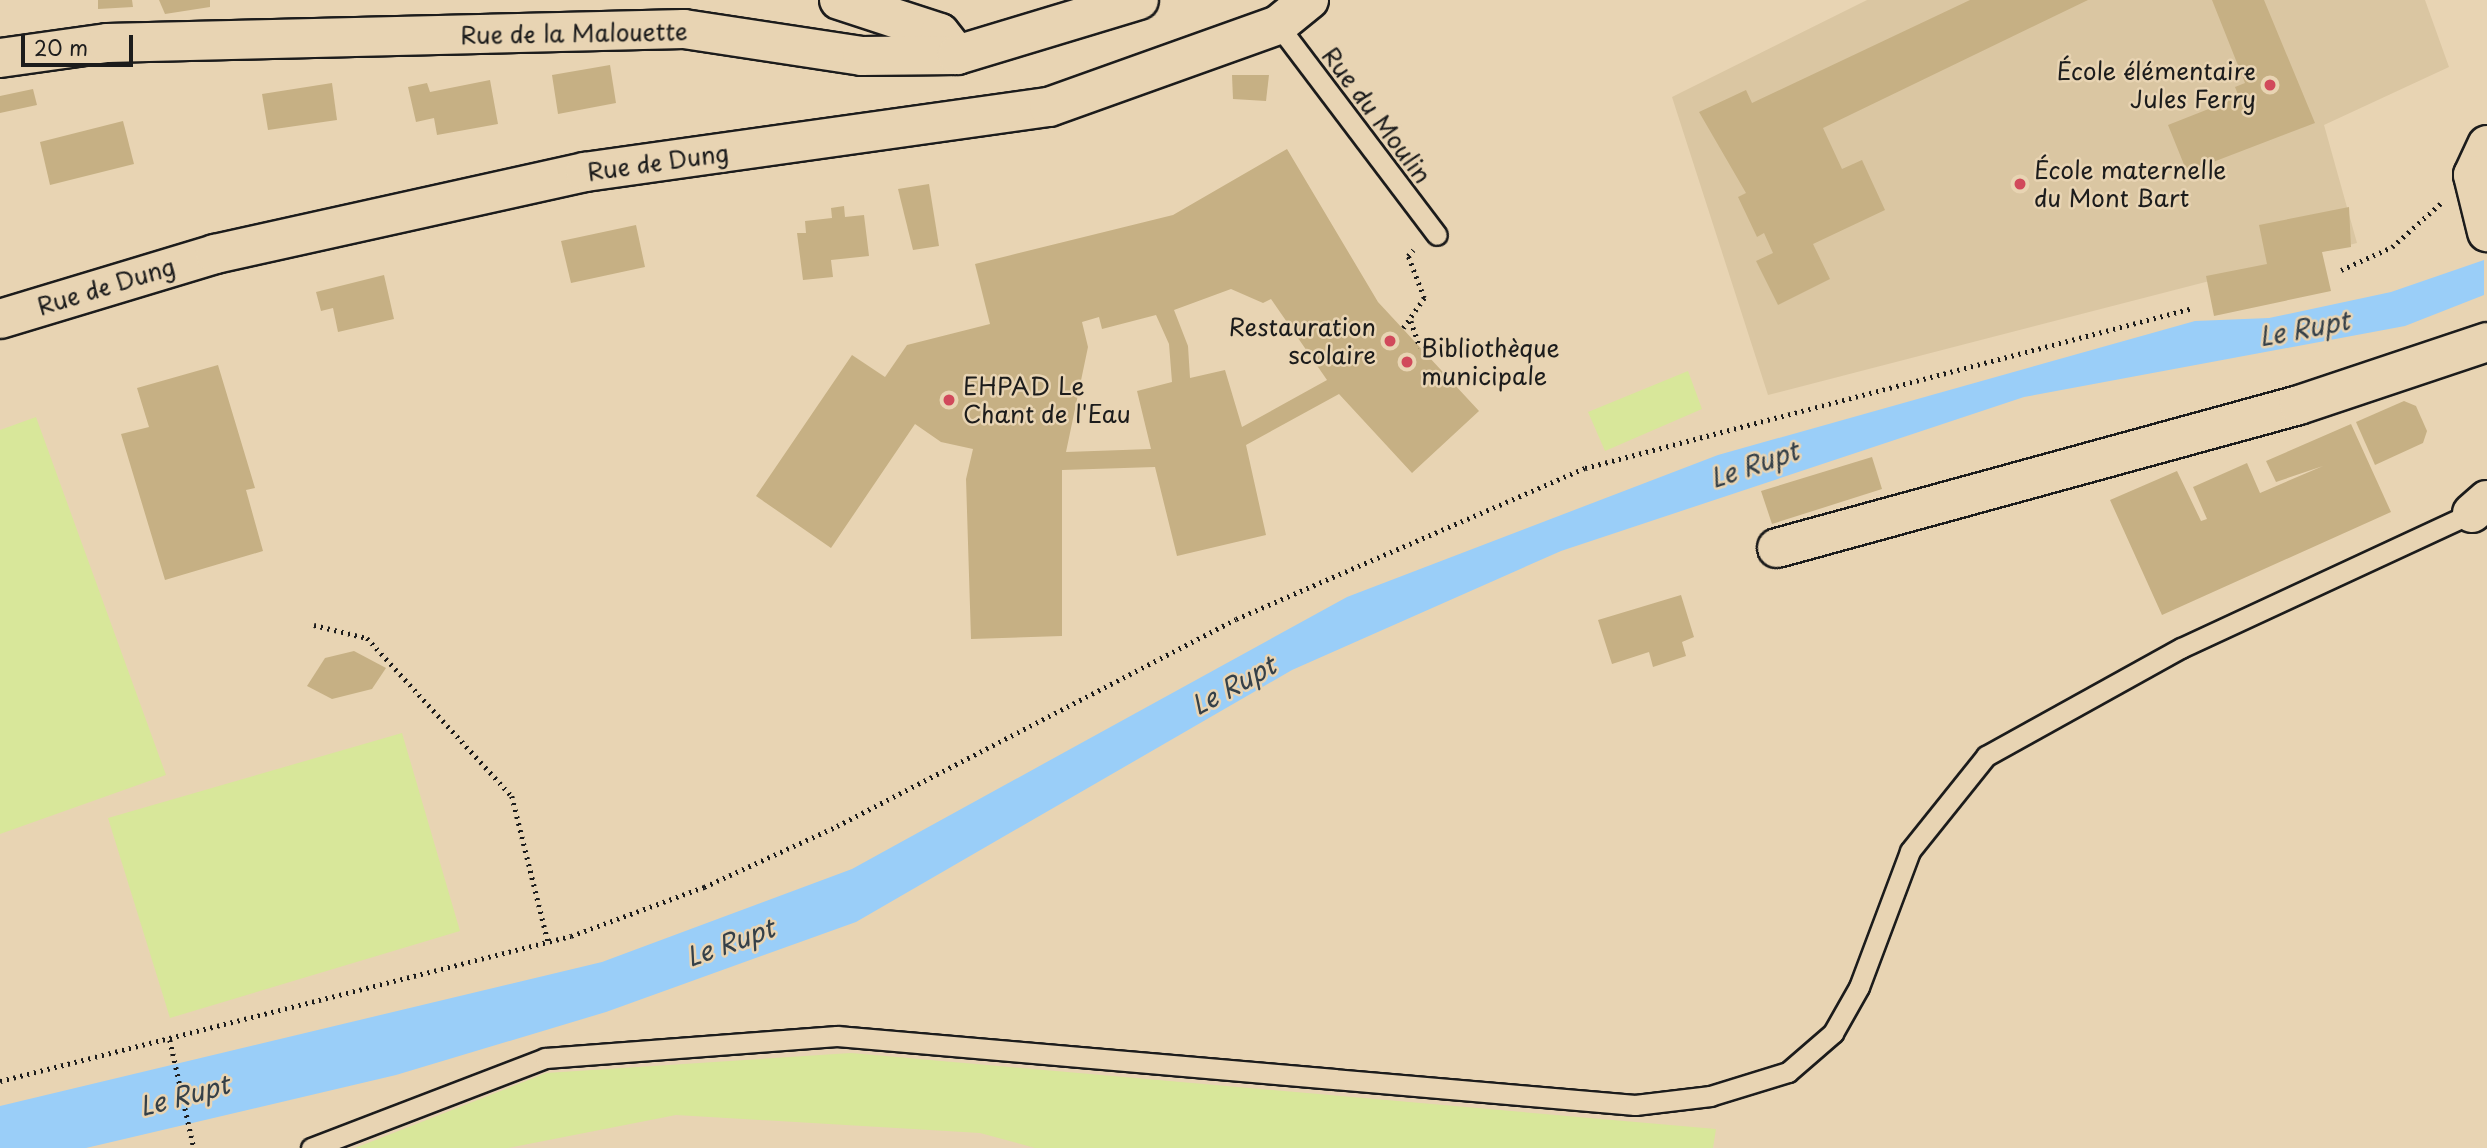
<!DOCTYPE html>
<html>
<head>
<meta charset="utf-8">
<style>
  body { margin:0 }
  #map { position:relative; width:2487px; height:1148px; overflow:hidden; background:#e8d4b3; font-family:"Playpen Sans",sans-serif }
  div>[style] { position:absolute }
  .built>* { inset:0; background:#dac6a2 }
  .green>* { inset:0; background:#d8e79a }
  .water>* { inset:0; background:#9acef8 }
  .building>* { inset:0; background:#c6b084 }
  .path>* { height:4.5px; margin-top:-2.25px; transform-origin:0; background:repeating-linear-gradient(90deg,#1c1c1c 0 2px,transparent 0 7px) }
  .roads { filter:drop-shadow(2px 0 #1c1c1c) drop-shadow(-2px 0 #1c1c1c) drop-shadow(0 2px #1c1c1c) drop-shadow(0 -2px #1c1c1c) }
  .lane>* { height:19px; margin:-9.5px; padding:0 9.5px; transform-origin:9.5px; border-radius:9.5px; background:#e8d4b3 }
  .street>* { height:38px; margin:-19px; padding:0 19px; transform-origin:19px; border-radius:19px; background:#e8d4b3 }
  .secondary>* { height:38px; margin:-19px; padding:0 19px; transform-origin:19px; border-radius:19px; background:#e8d4b3 }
  .dots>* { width:19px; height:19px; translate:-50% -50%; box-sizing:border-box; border:4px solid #e8d4b3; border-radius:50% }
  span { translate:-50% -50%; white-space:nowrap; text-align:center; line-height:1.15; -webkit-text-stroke:5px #e8d4b3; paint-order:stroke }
  .street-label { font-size:24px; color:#1c1c1c }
  .poi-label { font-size:24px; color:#1c1c1c }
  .right { translate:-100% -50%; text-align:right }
  .left { translate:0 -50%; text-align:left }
  .water-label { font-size:26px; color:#354048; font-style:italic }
  .scale { position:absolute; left:21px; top:35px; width:112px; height:32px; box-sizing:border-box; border:4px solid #1c1c1c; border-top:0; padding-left:9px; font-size:21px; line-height:24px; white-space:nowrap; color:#1c1c1c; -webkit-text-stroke:5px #e8d4b3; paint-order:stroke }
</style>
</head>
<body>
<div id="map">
  <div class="built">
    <i style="clip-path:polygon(1867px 0,2425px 0,2449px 67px,2324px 125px,2357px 243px,1768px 395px,1672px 97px)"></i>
  </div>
  <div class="green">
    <i style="clip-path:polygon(1688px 371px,1702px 409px,1605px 451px,1588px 412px)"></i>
    <i style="clip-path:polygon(36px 417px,166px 775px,0 834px,0 430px)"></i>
    <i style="clip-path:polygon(402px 733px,460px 931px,170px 1018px,108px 818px)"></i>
    <i style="clip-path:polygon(851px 1053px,1716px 1129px,1713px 1148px,1035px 1148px,980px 1133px,676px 1115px,508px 1148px,355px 1148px,546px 1073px)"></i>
  </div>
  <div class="water">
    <i style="clip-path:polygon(2484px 260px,2484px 295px,2405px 326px,2024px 397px,1561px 551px,1292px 670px,856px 922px,606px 1012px,396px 1075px,86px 1148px,0 1148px,0 1106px,602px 962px,852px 869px,1347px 597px,1718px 455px,2195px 321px,2269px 318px,2391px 292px)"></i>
  </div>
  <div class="building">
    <i style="clip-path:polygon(98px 0,132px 0,133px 7px,98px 9px)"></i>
    <i style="clip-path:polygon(159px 0,210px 0,210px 7px,165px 14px)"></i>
    <i style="clip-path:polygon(1970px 0,2088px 0,1823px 128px,1842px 169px,1862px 160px,1885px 210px,1813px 244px,1830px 279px,1778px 305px,1756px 261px,1773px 253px,1764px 233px,1757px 237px,1738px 197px,1746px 193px,1699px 112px,1746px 90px,1752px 103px)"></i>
    <i style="clip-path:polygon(2212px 0,2264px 0,2315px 123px,2187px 172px,2168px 125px,2239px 97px,2235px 87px,2245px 83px)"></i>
    <i style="clip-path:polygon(610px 65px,616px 103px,558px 114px,552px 75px)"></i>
    <i style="clip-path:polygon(1232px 75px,1269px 75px,1266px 101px,1233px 99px)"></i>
    <i style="clip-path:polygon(490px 80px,498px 124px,437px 135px,434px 118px,416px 122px,408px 87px,427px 83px,430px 92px)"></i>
    <i style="clip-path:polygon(332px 83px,337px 120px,268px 130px,262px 94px)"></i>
    <i style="clip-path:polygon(33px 89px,37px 105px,0 113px,0 96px)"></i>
    <i style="clip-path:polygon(123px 121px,134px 164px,50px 185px,40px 142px)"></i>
    <i style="clip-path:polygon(evenodd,1287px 149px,1378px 302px,1479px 411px,1412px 473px,1339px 394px,1246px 445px,1266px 535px,1177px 556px,1155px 467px,1062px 470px,1062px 636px,971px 639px,966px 479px,973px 449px,941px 442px,915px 424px,831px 548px,756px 496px,852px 355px,885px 377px,907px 345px,990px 324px,975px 264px,1173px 215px,1287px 149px,1231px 289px,1263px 303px,1271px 299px,1327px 380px,1242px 427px,1225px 370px,1190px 378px,1188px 346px,1174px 310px,1231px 289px,1287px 149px,1156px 315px,1169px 344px,1172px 382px,1137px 391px,1151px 449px,1066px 452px,1088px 347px,1082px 322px,1099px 317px,1102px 329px,1156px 315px)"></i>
    <i style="clip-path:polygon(929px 184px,939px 246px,913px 250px,898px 189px)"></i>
    <i style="clip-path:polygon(844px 206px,845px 217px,864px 215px,869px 256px,831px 260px,833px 277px,803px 280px,797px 233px,806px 233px,805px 221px,832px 218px,831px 208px)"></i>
    <i style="clip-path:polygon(2349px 207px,2351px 247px,2322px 252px,2331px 291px,2214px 316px,2206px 276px,2267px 264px,2259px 225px)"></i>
    <i style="clip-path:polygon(636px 225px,645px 267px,571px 283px,561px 241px)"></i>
    <i style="clip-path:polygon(384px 275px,394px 319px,338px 332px,333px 308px,321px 311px,316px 292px)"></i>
    <i style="clip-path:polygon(218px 365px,255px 488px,246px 490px,263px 551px,165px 580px,121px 434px,149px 427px,137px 388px)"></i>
    <i style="clip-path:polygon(2404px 401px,2416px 406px,2427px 431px,2423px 443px,2375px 465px,2356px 422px)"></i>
    <i style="clip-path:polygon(2351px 424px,2391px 512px,2162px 615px,2110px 500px,2177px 471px,2201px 521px,2207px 519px,2193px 487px,2247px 463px,2260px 493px,2323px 466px,2276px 482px,2266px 461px)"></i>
    <i style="clip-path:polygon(1872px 457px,1882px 489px,1772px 524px,1761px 491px)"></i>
    <i style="clip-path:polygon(1681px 595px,1694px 637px,1682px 642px,1686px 656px,1653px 667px,1649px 652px,1612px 664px,1598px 620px)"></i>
    <i style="clip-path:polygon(354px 651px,386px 668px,372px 689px,332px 699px,307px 686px,325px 658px)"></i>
  </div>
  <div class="path">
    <i style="left:2341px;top:270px;width:56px;rotate:-24.3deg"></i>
    <i style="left:2392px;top:247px;width:66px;rotate:-41.9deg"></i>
    <i style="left:1411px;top:321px;width:28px;rotate:71deg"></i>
    <i style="left:1403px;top:328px;width:37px;rotate:-55deg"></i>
    <i style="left:1424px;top:298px;width:45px;rotate:-110.9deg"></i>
    <i style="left:1408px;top:256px;width:8px;rotate:-50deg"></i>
    <i style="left:314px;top:625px;width:55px;rotate:13.8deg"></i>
    <i style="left:367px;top:638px;width:214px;rotate:47.5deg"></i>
    <i style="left:512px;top:796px;width:150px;rotate:76.1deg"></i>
    <i style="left:170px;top:1040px;width:111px;rotate:77.5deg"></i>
    <i style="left:0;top:1081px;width:589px;rotate:-14.25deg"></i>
    <i style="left:571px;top:936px;width:142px;rotate:-20.2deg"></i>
    <i style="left:704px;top:887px;width:146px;rotate:-24.6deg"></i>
    <i style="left:837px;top:826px;width:449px;rotate:-27.4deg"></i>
    <i style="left:1236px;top:619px;width:380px;rotate:-23.4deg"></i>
    <i style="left:1585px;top:468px;width:629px;rotate:-14.74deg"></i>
  </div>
  <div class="roads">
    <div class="lane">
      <i style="left:1278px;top:25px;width:263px;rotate:52.9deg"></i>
      <i style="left:311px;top:1148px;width:251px;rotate:-21deg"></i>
      <i style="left:545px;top:1058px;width:293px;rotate:-4.3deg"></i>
      <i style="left:837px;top:1036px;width:801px;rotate:4.94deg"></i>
      <i style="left:1635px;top:1105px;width:76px;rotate:-6.8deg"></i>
      <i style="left:1710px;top:1096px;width:82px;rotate:-17.1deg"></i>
      <i style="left:1788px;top:1072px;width:60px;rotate:-40.9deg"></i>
      <i style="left:1833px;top:1033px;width:53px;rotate:-60.5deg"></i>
      <i style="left:1859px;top:987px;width:145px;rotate:-69.4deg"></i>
      <i style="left:1910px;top:851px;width:122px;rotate:-51.3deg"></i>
      <i style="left:1986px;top:756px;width:223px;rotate:-29deg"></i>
      <i style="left:2181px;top:648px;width:321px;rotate:-24.9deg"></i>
    </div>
    <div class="street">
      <i style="left:839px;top:0;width:106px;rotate:18.1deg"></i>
      <i style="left:940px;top:33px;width:28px;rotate:52deg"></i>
      <i style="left:0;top:58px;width:108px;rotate:-8deg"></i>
      <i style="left:107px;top:43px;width:577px;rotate:-1.39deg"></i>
      <i style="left:684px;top:29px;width:180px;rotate:8.6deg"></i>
      <i style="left:862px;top:56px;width:95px;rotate:-0.6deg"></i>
      <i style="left:957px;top:55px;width:190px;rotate:-16.8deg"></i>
      <i style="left:2487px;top:145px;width:33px;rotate:115deg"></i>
      <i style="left:2473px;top:175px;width:59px;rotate:76.2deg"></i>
      <i style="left:2472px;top:513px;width:20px;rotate:-41deg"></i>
      <i style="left:1777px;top:548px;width:541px;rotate:-15.32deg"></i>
      <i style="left:2299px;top:405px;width:198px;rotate:-18.5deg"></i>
    </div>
    <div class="secondary">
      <i style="left:0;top:319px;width:225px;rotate:-16.8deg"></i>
      <i style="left:215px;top:254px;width:379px;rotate:-12.5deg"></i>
      <i style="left:585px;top:172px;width:469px;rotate:-8deg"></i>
      <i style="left:1049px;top:107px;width:243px;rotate:-19.7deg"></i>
      <i style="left:1278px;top:25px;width:40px;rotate:-39deg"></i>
    </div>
  </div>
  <div class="dots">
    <i style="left:2270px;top:85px;background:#d1495b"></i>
    <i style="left:2020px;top:184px;background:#d1495b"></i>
    <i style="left:1390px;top:341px;background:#d1495b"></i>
    <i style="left:1407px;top:362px;background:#d1495b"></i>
    <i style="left:949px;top:400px;background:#d1495b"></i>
  </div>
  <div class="street-label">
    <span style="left:574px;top:33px;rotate:-1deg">Rue de la Malouette</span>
    <span style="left:1377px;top:115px;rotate:53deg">Rue du Moulin</span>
    <span style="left:658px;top:162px;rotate:-8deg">Rue de Dung</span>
    <span style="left:106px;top:286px;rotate:-17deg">Rue de Dung</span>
  </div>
  <div class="poi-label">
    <span class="right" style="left:2256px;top:85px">École élémentaire<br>Jules Ferry</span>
    <span class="left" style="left:2034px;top:184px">École maternelle<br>du Mont Bart</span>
    <span class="right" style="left:1376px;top:341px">Restauration<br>scolaire</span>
    <span class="left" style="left:1421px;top:362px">Bibliothèque<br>municipale</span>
    <span class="left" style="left:963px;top:400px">EHPAD Le<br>Chant de l'Eau</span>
  </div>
  <div class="water-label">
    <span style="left:2304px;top:328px;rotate:-11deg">Le Rupt</span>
    <span style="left:1754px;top:464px;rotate:-19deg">Le Rupt</span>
    <span style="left:1233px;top:685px;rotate:-29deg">Le Rupt</span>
    <span style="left:730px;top:942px;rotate:-20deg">Le Rupt</span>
    <span style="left:184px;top:1095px;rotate:-15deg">Le Rupt</span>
  </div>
  <div class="scale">20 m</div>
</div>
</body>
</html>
